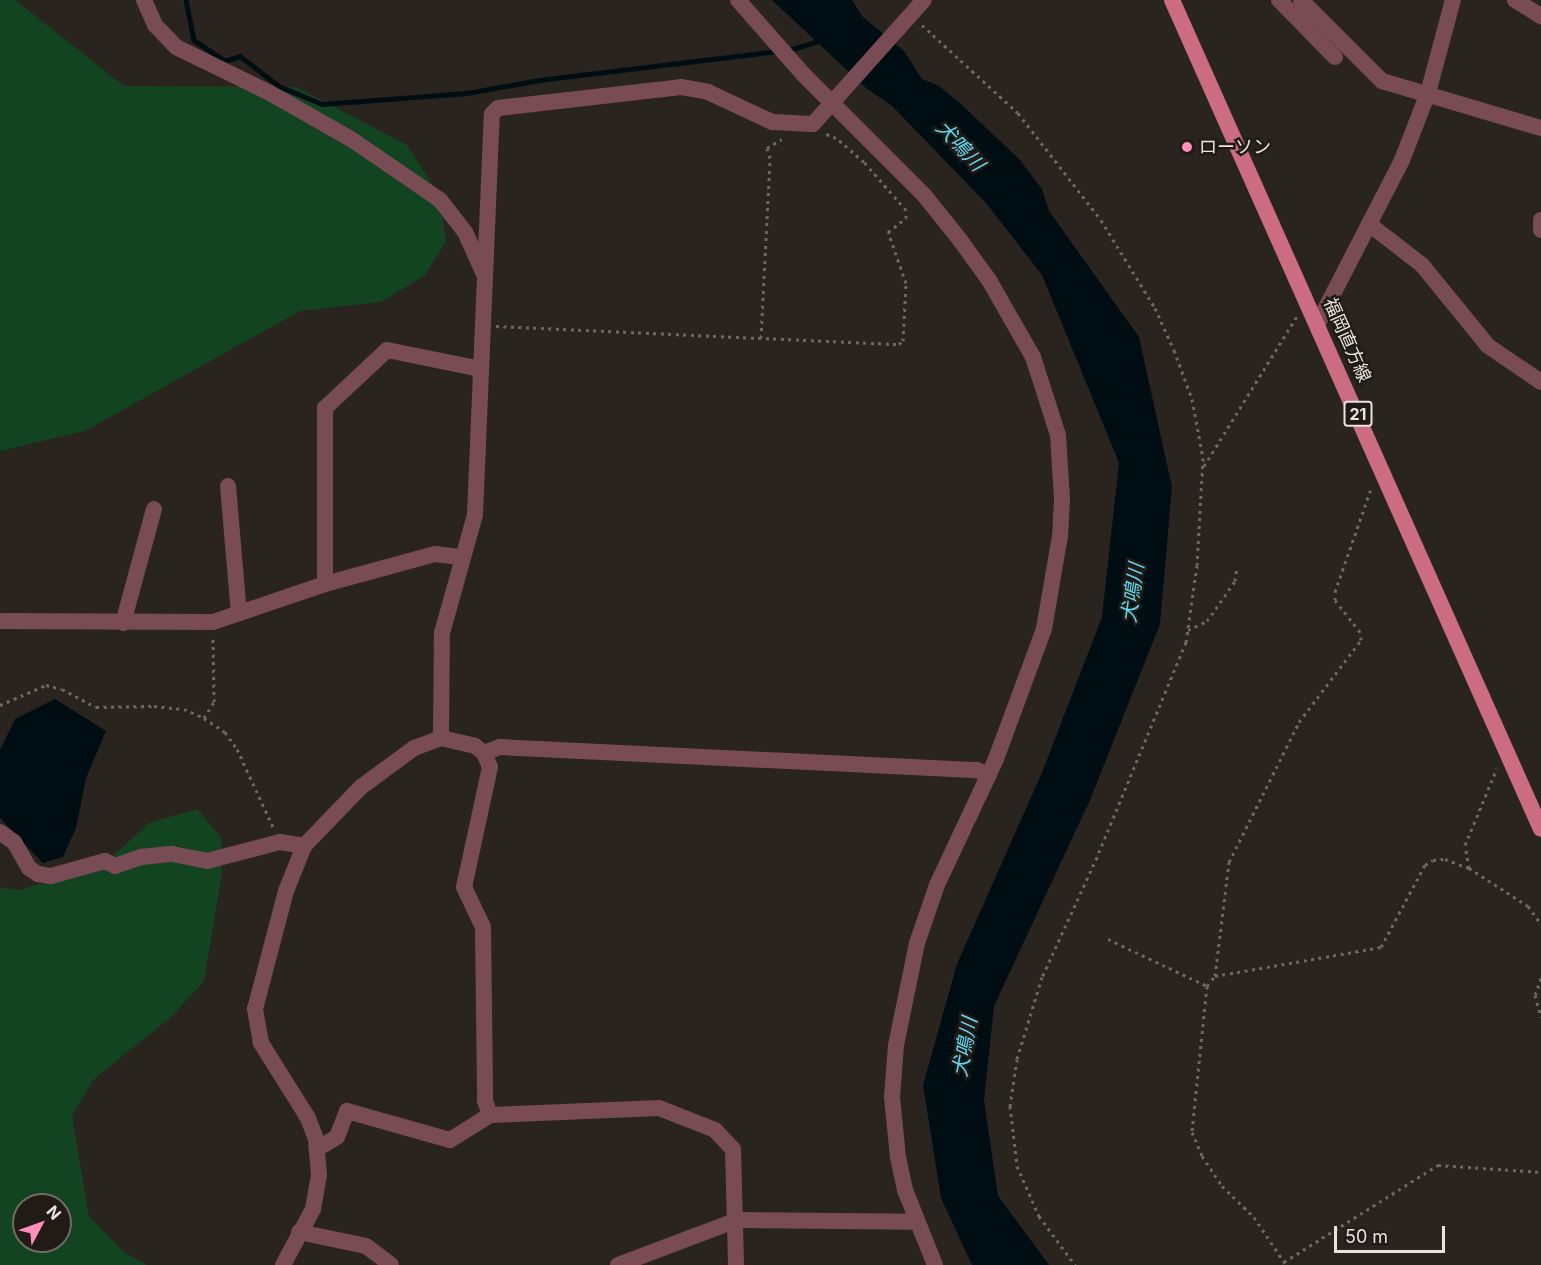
<!DOCTYPE html>
<html>
<head>
<meta charset="utf-8">
<style>
  body { margin:0 }
  #map { position:relative; width:1541px; height:1265px; overflow:hidden; background:#2a241e; font-family:Inter,"Noto Sans JP",sans-serif }
  div>[style] { position:absolute }
  .green>* { inset:0; background:#134421 }
  .water>* { inset:0; background:#000e14 }
  .stream>* { height:4.5px; margin:-2.25px; padding:0 2.25px; transform-origin:2.25px; border-radius:2.25px; background:#000e14 }
  .path>* { height:3px; margin-top:-1.5px; transform-origin:0; background:repeating-linear-gradient(90deg,#6e6863 0 3px,transparent 0 7.5px) }
  .minor>* { height:16px; margin:-8px; padding:0 8px; transform-origin:8px; border-radius:8px; background:#794b54 }
  .tertiary>* { height:16px; margin:-8px; padding:0 8px; transform-origin:8px; border-radius:8px; background:#794b54 }
  .primary>* { height:16px; margin:-8px; padding:0 8px; transform-origin:8px; border-radius:8px; background:#cb6c82 }
  .dots>* { width:16px; height:16px; translate:-50% -50%; box-sizing:border-box; border:3px solid #211b15; border-radius:50% }
  span { translate:-50% -50%; white-space:nowrap; text-align:center; line-height:1.15; -webkit-text-stroke:5px #211b15; paint-order:stroke }
  .shield-label span { padding:2px 4px; background:#211b15; border:2px solid; border-radius:4px; -webkit-text-stroke-width:0 }
  .shield-label { font-size:16px; color:#e8e3e0; font-weight:700 }
  .poi-label { font-size:18px; color:#e8e3e0 }
  .left { translate:0 -50%; text-align:left }
  .street-label { font-size:18px; color:#e8e3e0 }
  .water-label { font-size:20px; color:#61d6f4; font-style:italic }
  .north { position:absolute; left:12px; top:1193px; width:60px; height:60px; box-sizing:border-box; background:#211b15; border:2px solid #716b66; border-radius:50%; rotate:49deg; font-size:16px; font-weight:700; line-height:24px; text-align:center; color:#e8e3e0 }
  .north::after { content:''; display:block; margin:auto; width:21px; height:27px; background:#fe8ebc; clip-path:polygon(50% 0,100% 100%,50% 72%,0 100%) }
  .scale { position:absolute; left:1334px; top:1226px; width:111px; height:27px; box-sizing:border-box; border:3px solid #e8e3e0; border-top:0; padding-left:8px; font-size:18px; line-height:21px; white-space:nowrap; color:#e8e3e0; -webkit-text-stroke:4px #211b15; paint-order:stroke }
</style>
</head>
<body>
<div id="map">
  <div class="green">
    <i style="clip-path:polygon(0 0,15px 0,124px 86px,296px 87px,407px 145px,439px 195px,446px 242px,424px 276px,381px 302px,300px 311px,85px 431px,0 451px)"></i>
    <i style="clip-path:polygon(evenodd,197px 809px,221px 837px,222px 874px,204px 981px,170px 1018px,93px 1080px,72px 1116px,89px 1216px,124px 1252px,147px 1265px,0 1265px,0 887px,18px 890px,100px 868px,149px 823px,197px 809px,24px 1205px,60px 1205px,60px 1241px,24px 1241px,24px 1205px)"></i>
  </div>
  <div class="water">
    <i style="clip-path:polygon(772px 0,852px 0,862px 16px,904px 51px,922px 79px,939px 86px,963px 106px,1020px 160px,1042px 189px,1049px 211px,1139px 337px,1172px 487px,1160px 624px,1090px 800px,994px 1006px,984px 1100px,998px 1196px,1049px 1265px,972px 1265px,941px 1198px,923px 1085px,957px 964px,1043px 770px,1102px 617px,1119px 463px,1042px 275px,986px 203px,892px 106px,866px 88px)"></i>
    <i style="clip-path:polygon(55px 699px,106px 731px,86px 778px,76px 828px,63px 857px,43px 863px,0 818px,0 750px,15px 719px)"></i>
  </div>
  <div class="stream">
    <i style="left:186px;top:0;width:41px;rotate:78.7deg"></i>
    <i style="left:194px;top:40px;width:37px;rotate:34deg"></i>
    <i style="left:225px;top:61px;width:16px;rotate:-18deg"></i>
    <i style="left:240px;top:56px;width:49px;rotate:37.6deg"></i>
    <i style="left:279px;top:86px;width:47px;rotate:22.7deg"></i>
    <i style="left:322px;top:104px;width:145px;rotate:-4.3deg"></i>
    <i style="left:467px;top:93px;width:73px;rotate:-10.2deg"></i>
    <i style="left:539px;top:80px;width:240px;rotate:-6.9deg"></i>
    <i style="left:789px;top:50px;width:37px;rotate:-17deg"></i>
  </div>
  <div class="path">
    <i style="left:922px;top:25px;width:130px;rotate:42.5deg"></i>
    <i style="left:1018px;top:113px;width:135px;rotate:52.2deg"></i>
    <i style="left:1101px;top:220px;width:103px;rotate:58.5deg"></i>
    <i style="left:1155px;top:308px;width:46px;rotate:65.7deg"></i>
    <i style="left:1174px;top:350px;width:52px;rotate:69.8deg"></i>
    <i style="left:1192px;top:399px;width:60px;rotate:79.4deg"></i>
    <i style="left:1203px;top:458px;width:107px;rotate:93.2deg"></i>
    <i style="left:1197px;top:565px;width:78px;rotate:98.1deg"></i>
    <i style="left:1186px;top:642px;width:233px;rotate:112.5deg"></i>
    <i style="left:1097px;top:857px;width:132px;rotate:114.6deg"></i>
    <i style="left:1042px;top:977px;width:86px;rotate:107deg"></i>
    <i style="left:1017px;top:1059px;width:48px;rotate:98.5deg"></i>
    <i style="left:1010px;top:1106px;width:60px;rotate:83.3deg"></i>
    <i style="left:1017px;top:1166px;width:55px;rotate:66.3deg"></i>
    <i style="left:1039px;top:1216px;width:61px;rotate:53.7deg"></i>
    <i style="left:496px;top:326px;width:403px;rotate:2.6deg"></i>
    <i style="left:899px;top:344px;width:5px;rotate:-37deg"></i>
    <i style="left:903px;top:341px;width:58px;rotate:-87deg"></i>
    <i style="left:906px;top:283px;width:54px;rotate:-109.4deg"></i>
    <i style="left:888px;top:232px;width:23px;rotate:-38deg"></i>
    <i style="left:906px;top:218px;width:8px;rotate:-90deg"></i>
    <i style="left:906px;top:210px;width:64px;rotate:-131.2deg"></i>
    <i style="left:864px;top:162px;width:37px;rotate:-139deg"></i>
    <i style="left:836px;top:138px;width:13px;rotate:-157deg"></i>
    <i style="left:761px;top:338px;width:180px;rotate:-87.1deg"></i>
    <i style="left:770px;top:158px;width:10px;rotate:-107deg"></i>
    <i style="left:767px;top:148px;width:17px;rotate:-31deg"></i>
    <i style="left:1204px;top:466px;width:176px;rotate:-58.2deg"></i>
    <i style="left:1188px;top:630px;width:21px;rotate:-25deg"></i>
    <i style="left:1207px;top:621px;width:49px;rotate:-55deg"></i>
    <i style="left:1235px;top:581px;width:14px;rotate:-82deg"></i>
    <i style="left:0;top:705px;width:50px;rotate:-23.5deg"></i>
    <i style="left:46px;top:685px;width:16px;rotate:14deg"></i>
    <i style="left:62px;top:689px;width:38px;rotate:28deg"></i>
    <i style="left:96px;top:707px;width:58px;rotate:-1deg"></i>
    <i style="left:154px;top:706px;width:30px;rotate:6deg"></i>
    <i style="left:184px;top:709px;width:22px;rotate:24deg"></i>
    <i style="left:204px;top:718px;width:25px;rotate:34deg"></i>
    <i style="left:225px;top:732px;width:21px;rotate:55deg"></i>
    <i style="left:237px;top:749px;width:86px;rotate:65.2deg"></i>
    <i style="left:204px;top:718px;width:19px;rotate:-58deg"></i>
    <i style="left:214px;top:702px;width:66px;rotate:-90.9deg"></i>
    <i style="left:1469px;top:868px;width:23px;rotate:-100deg"></i>
    <i style="left:1465px;top:845px;width:83px;rotate:-67.4deg"></i>
    <i style="left:1108px;top:939px;width:110px;rotate:25.4deg"></i>
    <i style="left:1207px;top:986px;width:13px;rotate:-51deg"></i>
    <i style="left:1215px;top:976px;width:115px;rotate:-83deg"></i>
    <i style="left:1229px;top:862px;width:157px;rotate:-63.4deg"></i>
    <i style="left:1299px;top:722px;width:103px;rotate:-52.9deg"></i>
    <i style="left:1361px;top:640px;width:8px;rotate:-97deg"></i>
    <i style="left:1360px;top:632px;width:41px;rotate:-128deg"></i>
    <i style="left:1335px;top:600px;width:8px;rotate:-90deg"></i>
    <i style="left:1335px;top:592px;width:112px;rotate:-70.8deg"></i>
    <i style="left:1215px;top:976px;width:169px;rotate:-9.9deg"></i>
    <i style="left:1381px;top:947px;width:93px;rotate:-61.8deg"></i>
    <i style="left:1425px;top:865px;width:9px;rotate:-32deg"></i>
    <i style="left:1433px;top:860px;width:12px;rotate:-5deg"></i>
    <i style="left:1445px;top:859px;width:26px;rotate:21deg"></i>
    <i style="left:1469px;top:868px;width:70px;rotate:32.8deg"></i>
    <i style="left:1528px;top:906px;width:22px;rotate:54deg"></i>
    <i style="left:1541px;top:978px;width:18px;rotate:109deg"></i>
    <i style="left:1535px;top:995px;width:23px;rotate:75deg"></i>
    <i style="left:1207px;top:986px;width:147px;rotate:95.9deg"></i>
    <i style="left:1192px;top:1132px;width:26px;rotate:67deg"></i>
    <i style="left:1202px;top:1156px;width:36px;rotate:56deg"></i>
    <i style="left:1222px;top:1186px;width:45px;rotate:44.1deg"></i>
    <i style="left:1254px;top:1217px;width:58px;rotate:56.3deg"></i>
    <i style="left:1284px;top:1262px;width:182px;rotate:-32.2deg"></i>
    <i style="left:1438px;top:1165px;width:103px;rotate:3.9deg"></i>
  </div>
  <div class="minor">
    <i style="left:144px;top:0;width:27px;rotate:66deg"></i>
    <i style="left:155px;top:25px;width:30px;rotate:46deg"></i>
    <i style="left:176px;top:47px;width:105px;rotate:26.1deg"></i>
    <i style="left:270px;top:93px;width:93px;rotate:29.6deg"></i>
    <i style="left:351px;top:139px;width:108px;rotate:34.4deg"></i>
    <i style="left:440px;top:200px;width:41px;rotate:52deg"></i>
    <i style="left:465px;top:232px;width:44px;rotate:65.8deg"></i>
    <i style="left:1279px;top:0;width:80px;rotate:45.5deg"></i>
    <i style="left:1301px;top:0;width:115px;rotate:45deg"></i>
    <i style="left:1382px;top:81px;width:166px;rotate:16.5deg"></i>
    <i style="left:1515px;top:0;width:31px;rotate:32deg"></i>
    <i style="left:1541px;top:220px;width:10px;rotate:90deg"></i>
    <i style="left:1369px;top:224px;width:67px;rotate:37.7deg"></i>
    <i style="left:1422px;top:265px;width:104px;rotate:50.8deg"></i>
    <i style="left:1488px;top:346px;width:64px;rotate:34.2deg"></i>
    <i style="left:228px;top:486px;width:128px;rotate:85.1deg"></i>
    <i style="left:325px;top:584px;width:176px;rotate:-90deg"></i>
    <i style="left:325px;top:408px;width:85px;rotate:-43.1deg"></i>
    <i style="left:387px;top:350px;width:95px;rotate:11.5deg"></i>
    <i style="left:0;top:621px;width:213px;rotate:0.3deg"></i>
    <i style="left:213px;top:622px;width:118px;rotate:-18.7deg"></i>
    <i style="left:325px;top:584px;width:114px;rotate:-15.3deg"></i>
    <i style="left:435px;top:554px;width:25px;rotate:7deg"></i>
    <i style="left:123px;top:623px;width:118px;rotate:-74.8deg"></i>
    <i style="left:441px;top:738px;width:105px;rotate:-89.5deg"></i>
    <i style="left:442px;top:633px;width:123px;rotate:-74.4deg"></i>
    <i style="left:475px;top:515px;width:401px;rotate:-87.6deg"></i>
    <i style="left:492px;top:114px;width:8px;rotate:-45deg"></i>
    <i style="left:498px;top:108px;width:184px;rotate:-6.5deg"></i>
    <i style="left:681px;top:87px;width:27px;rotate:10deg"></i>
    <i style="left:708px;top:92px;width:71px;rotate:25.1deg"></i>
    <i style="left:772px;top:122px;width:41px;rotate:2.8deg"></i>
    <i style="left:813px;top:124px;width:166px;rotate:-48.2deg"></i>
    <i style="left:484px;top:753px;width:17px;rotate:-21deg"></i>
    <i style="left:500px;top:747px;width:478px;rotate:2.8deg"></i>
    <i style="left:977px;top:770px;width:13px;rotate:27deg"></i>
    <i style="left:0;top:832px;width:17px;rotate:36deg"></i>
    <i style="left:14px;top:842px;width:30px;rotate:60deg"></i>
    <i style="left:29px;top:868px;width:11px;rotate:34deg"></i>
    <i style="left:38px;top:874px;width:13px;rotate:9deg"></i>
    <i style="left:51px;top:876px;width:56px;rotate:-15.5deg"></i>
    <i style="left:105px;top:861px;width:11px;rotate:27deg"></i>
    <i style="left:115px;top:866px;width:28px;rotate:-19deg"></i>
    <i style="left:141px;top:857px;width:31px;rotate:-6deg"></i>
    <i style="left:172px;top:854px;width:36px;rotate:11deg"></i>
    <i style="left:207px;top:861px;width:75px;rotate:-14.6deg"></i>
    <i style="left:280px;top:842px;width:24px;rotate:9deg"></i>
    <i style="left:317px;top:1149px;width:23px;rotate:-31deg"></i>
    <i style="left:337px;top:1137px;width:28px;rotate:-69deg"></i>
    <i style="left:347px;top:1111px;width:107px;rotate:15.7deg"></i>
    <i style="left:450px;top:1140px;width:47px;rotate:-32deg"></i>
    <i style="left:299px;top:1232px;width:68px;rotate:11.8deg"></i>
    <i style="left:366px;top:1246px;width:31px;rotate:37deg"></i>
    <i style="left:283px;top:1265px;width:64px;rotate:-61.8deg"></i>
    <i style="left:313px;top:1209px;width:35px;rotate:-80deg"></i>
    <i style="left:319px;top:1175px;width:36px;rotate:-95deg"></i>
    <i style="left:316px;top:1139px;width:22px;rotate:-111deg"></i>
    <i style="left:308px;top:1118px;width:89px;rotate:-122.1deg"></i>
    <i style="left:261px;top:1043px;width:35px;rotate:-100deg"></i>
    <i style="left:255px;top:1009px;width:122px;rotate:-75.3deg"></i>
    <i style="left:286px;top:891px;width:48px;rotate:-68.2deg"></i>
    <i style="left:304px;top:846px;width:82px;rotate:-46deg"></i>
    <i style="left:361px;top:787px;width:66px;rotate:-36.3deg"></i>
    <i style="left:414px;top:748px;width:29px;rotate:-20deg"></i>
    <i style="left:441px;top:738px;width:35px;rotate:13deg"></i>
    <i style="left:475px;top:746px;width:11px;rotate:38deg"></i>
    <i style="left:484px;top:753px;width:15px;rotate:67deg"></i>
    <i style="left:490px;top:767px;width:123px;rotate:102.2deg"></i>
    <i style="left:464px;top:887px;width:44px;rotate:64.6deg"></i>
    <i style="left:483px;top:927px;width:174px;rotate:89.3deg"></i>
    <i style="left:485px;top:1101px;width:15px;rotate:70deg"></i>
    <i style="left:490px;top:1115px;width:169px;rotate:-2.4deg"></i>
    <i style="left:659px;top:1108px;width:60px;rotate:21.4deg"></i>
    <i style="left:715px;top:1130px;width:26px;rotate:47deg"></i>
    <i style="left:733px;top:1149px;width:116px;rotate:88.5deg"></i>
    <i style="left:618px;top:1265px;width:127px;rotate:-20.7deg"></i>
    <i style="left:737px;top:1220px;width:179px;rotate:0.6deg"></i>
  </div>
  <div class="tertiary">
    <i style="left:738px;top:0;width:98px;rotate:48.7deg"></i>
    <i style="left:803px;top:74px;width:171px;rotate:45deg"></i>
    <i style="left:924px;top:195px;width:58px;rotate:51.3deg"></i>
    <i style="left:960px;top:240px;width:49px;rotate:54.1deg"></i>
    <i style="left:989px;top:280px;width:89px;rotate:60.3deg"></i>
    <i style="left:1033px;top:357px;width:82px;rotate:72.2deg"></i>
    <i style="left:1058px;top:435px;width:64px;rotate:86.4deg"></i>
    <i style="left:1062px;top:499px;width:37px;rotate:93deg"></i>
    <i style="left:1060px;top:536px;width:94px;rotate:99.8deg"></i>
    <i style="left:1044px;top:629px;width:139px;rotate:110.3deg"></i>
    <i style="left:996px;top:759px;width:139px;rotate:115.1deg"></i>
    <i style="left:937px;top:885px;width:61px;rotate:109deg"></i>
    <i style="left:917px;top:943px;width:104px;rotate:101.6deg"></i>
    <i style="left:896px;top:1045px;width:52px;rotate:94.4deg"></i>
    <i style="left:892px;top:1097px;width:60px;rotate:84.3deg"></i>
    <i style="left:898px;top:1157px;width:34px;rotate:78deg"></i>
    <i style="left:905px;top:1190px;width:81px;rotate:68.2deg"></i>
    <i style="left:1318px;top:323px;width:183px;rotate:-62.7deg"></i>
    <i style="left:1402px;top:160px;width:72px;rotate:-68.8deg"></i>
    <i style="left:1428px;top:93px;width:96px;rotate:-75deg"></i>
  </div>
  <div class="primary">
    <i style="left:1172px;top:0;width:907px;rotate:66.01deg"></i>
  </div>
  <div class="dots">
    <i style="left:1187px;top:147px;background:#fe8ebc"></i>
  </div>
  <div class="shield-label">
    <span style="left:1358px;top:414px">21</span>
  </div>
  <div class="poi-label">
    <span class="left" style="left:1199px;top:147px">ローソン</span>
  </div>
  <div class="street-label">
    <span style="left:1347px;top:340px;rotate:66deg">福岡直方線</span>
  </div>
  <div class="water-label">
    <span style="left:960px;top:146px;rotate:47deg">犬鳴川</span>
    <span style="left:1133px;top:593px;rotate:-82deg">犬鳴川</span>
    <span style="left:965px;top:1047px;rotate:-80deg">犬鳴川</span>
  </div>
  <div class="north">N</div>
  <div class="scale">50 m</div>
</div>
</body>
</html>
